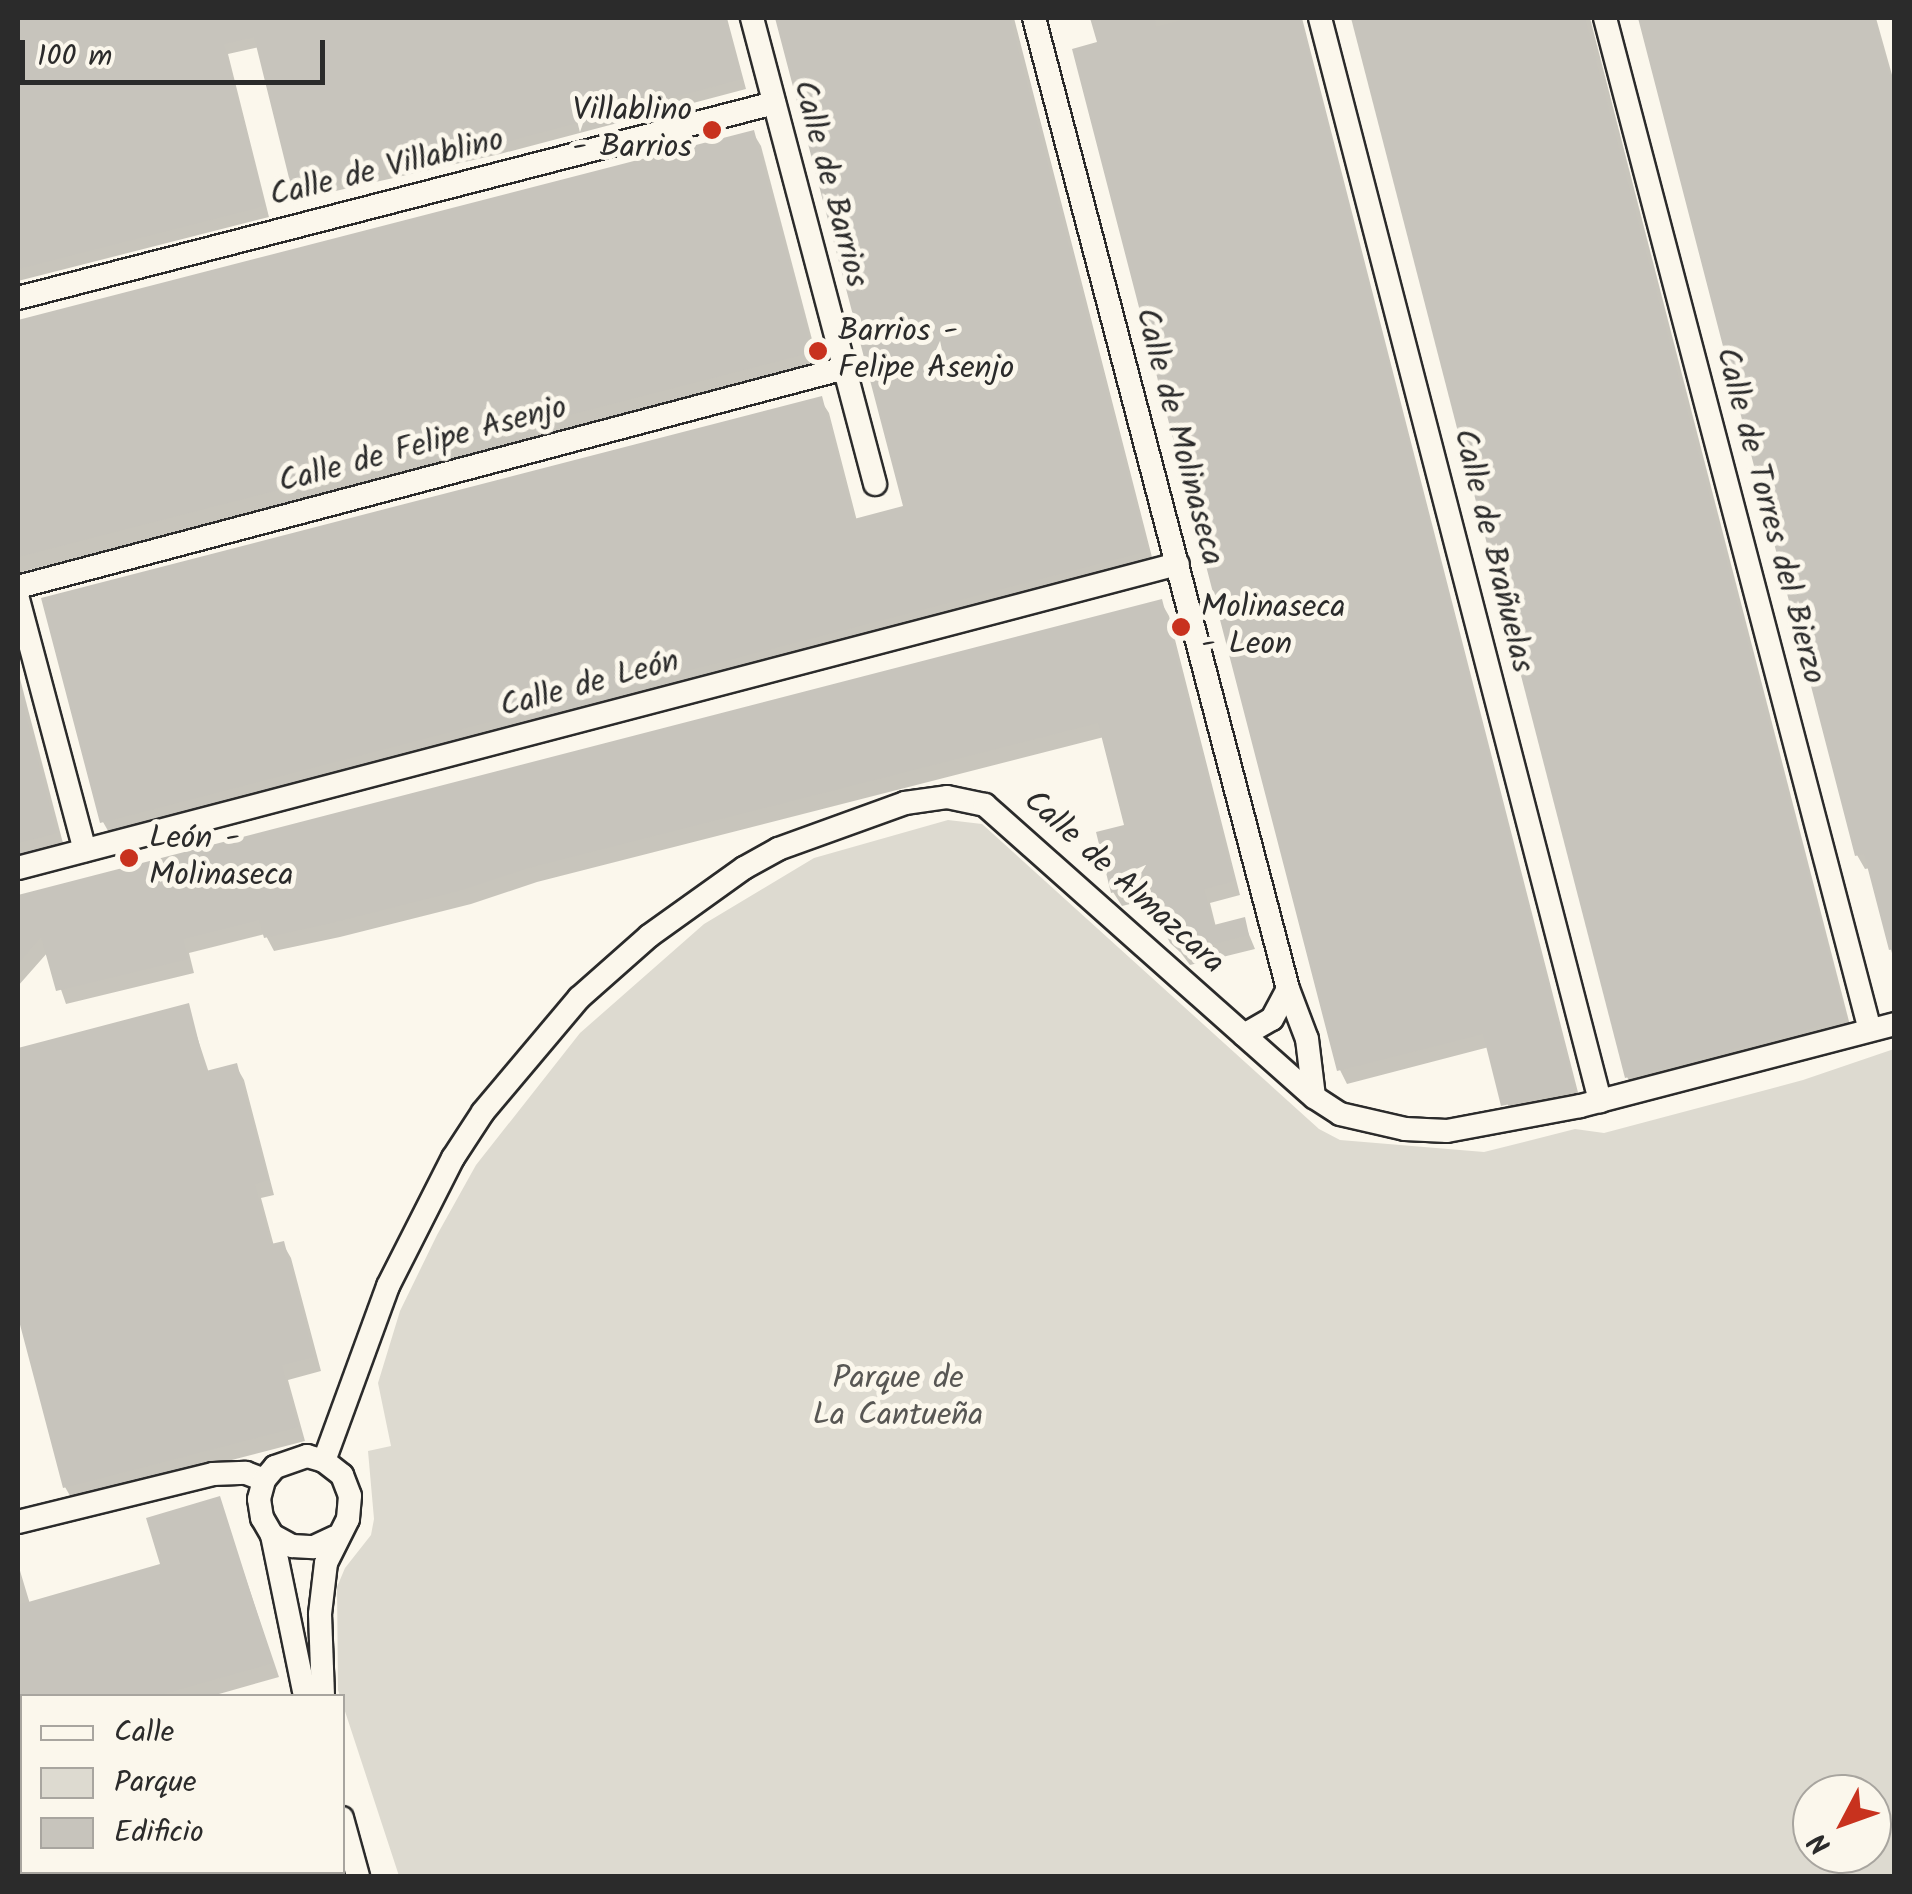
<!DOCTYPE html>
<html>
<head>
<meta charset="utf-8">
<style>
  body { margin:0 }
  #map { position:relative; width:1912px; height:1894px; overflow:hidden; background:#fbf7ec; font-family:Kalam,sans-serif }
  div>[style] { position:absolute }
  .green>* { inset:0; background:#dddad0 }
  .shadow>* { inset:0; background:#0003 }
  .building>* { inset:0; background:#c7c4bc }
  .roads { filter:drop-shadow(2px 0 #2b2b2b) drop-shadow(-2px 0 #2b2b2b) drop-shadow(0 2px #2b2b2b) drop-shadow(0 -2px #2b2b2b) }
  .minor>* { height:22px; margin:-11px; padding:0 11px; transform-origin:11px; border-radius:11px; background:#fbf7ec }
  .dots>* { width:28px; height:28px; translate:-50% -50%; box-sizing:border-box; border:5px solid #fbf7ec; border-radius:50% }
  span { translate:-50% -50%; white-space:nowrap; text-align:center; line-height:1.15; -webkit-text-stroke:10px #fbf7ec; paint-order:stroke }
  .poi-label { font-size:32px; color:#2b2b2b }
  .right { translate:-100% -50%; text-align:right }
  .left { translate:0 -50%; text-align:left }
  .street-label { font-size:32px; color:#2b2b2b }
  .park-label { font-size:32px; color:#585754 }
  .frame { position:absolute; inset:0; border:20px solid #2b2b2b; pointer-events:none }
  .legend { position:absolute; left:20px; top:1694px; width:325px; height:180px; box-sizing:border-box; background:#fbf7ec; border:2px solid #a8a59f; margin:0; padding:12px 18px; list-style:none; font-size:30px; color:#2b2b2b }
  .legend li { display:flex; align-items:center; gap:20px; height:50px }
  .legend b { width:50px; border:2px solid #a8a59f }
  .north { position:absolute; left:1792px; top:1774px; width:100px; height:100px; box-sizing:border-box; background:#fbf7ec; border:2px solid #a8a59f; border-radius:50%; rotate:229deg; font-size:28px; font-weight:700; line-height:40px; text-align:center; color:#2b2b2b }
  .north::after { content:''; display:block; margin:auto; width:35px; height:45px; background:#c8321e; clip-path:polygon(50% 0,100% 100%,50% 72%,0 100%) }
  .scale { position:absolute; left:20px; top:40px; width:305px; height:45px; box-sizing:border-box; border:5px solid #2b2b2b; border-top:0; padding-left:12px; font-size:30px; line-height:35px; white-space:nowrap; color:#2b2b2b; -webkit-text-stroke:8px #fbf7ec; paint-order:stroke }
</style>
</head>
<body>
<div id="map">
  <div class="green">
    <i style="clip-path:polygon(evenodd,948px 820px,982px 824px,1319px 1129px,1340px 1140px,1484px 1152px,1575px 1129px,1604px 1133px,1803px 1080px,1894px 1049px,1894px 1876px,399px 1876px,338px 1690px,337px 1587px,345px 1568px,371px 1535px,374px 1519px,368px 1451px,391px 1446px,378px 1383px,400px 1311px,437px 1235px,476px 1165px,580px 1033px,704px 924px,814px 858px,948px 820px,1812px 1794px,1872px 1794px,1872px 1854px,1812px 1854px,1812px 1794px)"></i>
  </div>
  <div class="shadow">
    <i style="clip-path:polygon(18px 18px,727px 18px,746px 89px,500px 154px,300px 199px,259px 47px,228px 54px,269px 217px,18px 281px)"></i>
    <i style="clip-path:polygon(779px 18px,1014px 18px,1154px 565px,111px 836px,103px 822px,820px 399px,829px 413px,857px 521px,906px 508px)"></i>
    <i style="clip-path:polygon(1093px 18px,1302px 18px,1581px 1104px,1512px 1118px,1489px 1047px,1347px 1084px,1340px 1070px)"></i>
    <i style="clip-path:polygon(1353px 18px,1590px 18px,1852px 1033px,1635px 1091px,1627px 1077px)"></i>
    <i style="clip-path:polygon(1641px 18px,1876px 18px,1894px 82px,1894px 961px,1870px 868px,1865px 869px,1857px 855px)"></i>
    <i style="clip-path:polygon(753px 133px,761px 146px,819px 366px,18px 573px,18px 323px)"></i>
    <i style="clip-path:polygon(1161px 602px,1169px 616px,1240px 895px,1210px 903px,1216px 927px,1243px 920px,1255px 949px,1190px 965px,1172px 941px,1151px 899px,1122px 906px,1113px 892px,1127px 827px,1104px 737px,537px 882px,471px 904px,340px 937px,274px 951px,265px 934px,189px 953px,194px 973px,66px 1004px,48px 952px,18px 986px,18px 896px)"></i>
    <i style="clip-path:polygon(18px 671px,64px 847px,18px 859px)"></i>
    <i style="clip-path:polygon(187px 1006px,209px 1073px,236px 1066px,244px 1080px,274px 1195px,261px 1198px,274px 1246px,283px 1244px,291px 1258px,321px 1371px,288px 1380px,305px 1441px,73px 1501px,65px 1487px,18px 1307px,18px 1050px)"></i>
    <i style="clip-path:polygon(219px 1499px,279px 1677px,212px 1696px,22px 1696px,22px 1751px,18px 1752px,18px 1564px,30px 1604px,163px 1566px)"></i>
    <i style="clip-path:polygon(22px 1852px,22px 1872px,329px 1872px,330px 1876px,18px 1876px,18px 1853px)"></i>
  </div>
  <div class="building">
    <i style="clip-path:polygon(18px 18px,726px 18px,742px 79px,494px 145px,292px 190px,254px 37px,224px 44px,265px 206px,18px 269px)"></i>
    <i style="clip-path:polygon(775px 18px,1010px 18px,1148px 551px,100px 823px,41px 598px,822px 396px,854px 519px,903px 506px)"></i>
    <i style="clip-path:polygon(1090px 18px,1155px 18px,1156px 27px,1192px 18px,1300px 18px,1575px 1090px,1501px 1106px,1483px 1034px,1337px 1071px,1072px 49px,1097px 42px)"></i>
    <i style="clip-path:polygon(1351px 18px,1585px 18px,1846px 1019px,1625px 1078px)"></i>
    <i style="clip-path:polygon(1638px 18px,1875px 18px,1894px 93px,1894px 949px,1889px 950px,1864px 854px,1855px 856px)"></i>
    <i style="clip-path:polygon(754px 130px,813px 352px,18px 557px,18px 320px)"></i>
    <i style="clip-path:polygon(1162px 599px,1234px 881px,1204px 889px,1214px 925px,1245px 917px,1249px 935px,1180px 952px,1170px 943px,1142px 885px,1111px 893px,1096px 832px,1124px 825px,1098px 723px,528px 868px,462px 890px,331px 923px,264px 938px,259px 920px,183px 939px,188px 959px,56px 991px,41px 937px,18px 964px,18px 895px)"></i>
    <i style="clip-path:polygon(23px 704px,57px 833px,18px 843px,18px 705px)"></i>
    <i style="clip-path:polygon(189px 1003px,206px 1071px,237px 1063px,268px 1180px,255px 1184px,271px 1244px,284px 1241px,314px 1357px,282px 1365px,298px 1427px,63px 1488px,18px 1317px,18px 1048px)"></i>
    <i style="clip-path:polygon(220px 1496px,273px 1663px,156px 1696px,18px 1696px,18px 1605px,160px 1564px,146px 1518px)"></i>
  </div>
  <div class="roads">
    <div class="minor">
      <i style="left:752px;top:18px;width:482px;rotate:75.2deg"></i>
      <i style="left:1034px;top:18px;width:1004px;rotate:75.34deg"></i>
      <i style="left:1288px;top:989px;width:53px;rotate:69.2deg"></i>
      <i style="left:1307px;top:1039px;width:58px;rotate:83.1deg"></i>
      <i style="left:1320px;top:18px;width:1119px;rotate:75.5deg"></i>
      <i style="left:1605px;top:18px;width:1046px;rotate:75.33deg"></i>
      <i style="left:18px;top:298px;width:781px;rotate:-14.46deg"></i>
      <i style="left:18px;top:587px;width:856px;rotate:-14.83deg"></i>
      <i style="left:18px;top:599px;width:260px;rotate:75.1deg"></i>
      <i style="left:18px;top:868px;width:1199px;rotate:-14.69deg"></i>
      <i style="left:1244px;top:1035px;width:32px;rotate:-30deg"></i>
      <i style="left:1272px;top:1019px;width:34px;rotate:-62deg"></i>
      <i style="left:324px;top:1461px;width:186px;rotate:-69.9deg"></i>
      <i style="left:388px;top:1286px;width:144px;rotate:-63.1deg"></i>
      <i style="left:453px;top:1158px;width:55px;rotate:-56.9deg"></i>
      <i style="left:483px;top:1112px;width:149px;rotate:-49.9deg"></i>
      <i style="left:579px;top:998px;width:94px;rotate:-41.5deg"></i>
      <i style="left:649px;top:936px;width:117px;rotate:-35.6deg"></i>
      <i style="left:744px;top:868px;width:39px;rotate:-29deg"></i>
      <i style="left:778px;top:849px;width:135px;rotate:-19.9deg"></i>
      <i style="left:905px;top:803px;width:42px;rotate:-8.1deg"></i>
      <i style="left:947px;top:797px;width:39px;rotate:12deg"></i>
      <i style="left:985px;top:805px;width:440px;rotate:41.6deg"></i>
      <i style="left:1314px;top:1097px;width:31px;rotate:33deg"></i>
      <i style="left:1340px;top:1114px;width:67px;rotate:13deg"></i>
      <i style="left:1405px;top:1129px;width:42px;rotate:2.7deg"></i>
      <i style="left:1447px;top:1131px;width:135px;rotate:-10.6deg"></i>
      <i style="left:1580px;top:1106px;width:325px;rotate:-14.6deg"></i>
      <i style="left:18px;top:1522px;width:201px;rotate:-13.8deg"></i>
      <i style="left:213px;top:1474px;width:33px;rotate:-2deg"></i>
      <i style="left:246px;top:1473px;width:19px;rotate:21deg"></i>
      <i style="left:272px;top:1535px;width:23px;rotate:29deg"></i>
      <i style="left:292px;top:1546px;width:22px;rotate:3deg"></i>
      <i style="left:314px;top:1547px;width:23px;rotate:-25deg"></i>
      <i style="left:305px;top:1696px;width:164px;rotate:-101.6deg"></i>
      <i style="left:272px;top:1535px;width:20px;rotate:-120deg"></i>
      <i style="left:262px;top:1518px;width:19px;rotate:-99deg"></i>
      <i style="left:259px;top:1499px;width:20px;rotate:-75deg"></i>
      <i style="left:264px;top:1480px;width:17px;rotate:-50deg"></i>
      <i style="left:275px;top:1467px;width:34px;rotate:-19deg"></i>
      <i style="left:307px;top:1456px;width:18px;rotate:16deg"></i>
      <i style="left:324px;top:1461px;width:23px;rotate:38deg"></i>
      <i style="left:342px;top:1475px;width:22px;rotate:69deg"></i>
      <i style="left:350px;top:1496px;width:23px;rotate:95deg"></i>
      <i style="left:348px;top:1519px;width:49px;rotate:116.6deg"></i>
      <i style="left:326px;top:1563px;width:51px;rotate:96.7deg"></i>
      <i style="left:320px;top:1614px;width:82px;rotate:87.9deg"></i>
      <i style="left:342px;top:1818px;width:60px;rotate:74.6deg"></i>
    </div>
  </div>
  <div class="dots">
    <i style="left:712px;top:130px;background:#c8321e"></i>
    <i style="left:818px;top:351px;background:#c8321e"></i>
    <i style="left:1181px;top:627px;background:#c8321e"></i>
    <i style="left:129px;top:858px;background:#c8321e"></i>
  </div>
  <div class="poi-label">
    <span class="right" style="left:692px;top:130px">Villablino<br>- Barrios</span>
    <span class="left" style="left:838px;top:351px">Barrios -<br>Felipe Asenjo</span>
    <span class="left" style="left:1201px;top:627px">Molinaseca<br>- Leon</span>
    <span class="left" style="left:149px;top:858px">León -<br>Molinaseca</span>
  </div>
  <div class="street-label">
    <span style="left:387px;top:169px;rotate:-14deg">Calle de Villablino</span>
    <span style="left:829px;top:184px;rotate:75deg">Calle de Barrios</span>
    <span style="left:1178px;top:437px;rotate:75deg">Calle de Molinaseca</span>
    <span style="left:423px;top:446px;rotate:-15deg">Calle de Felipe Asenjo</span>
    <span style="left:1769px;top:516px;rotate:75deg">Calle de Torres del Bierzo</span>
    <span style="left:1492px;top:551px;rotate:76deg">Calle de Brañuelas</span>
    <span style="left:590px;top:685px;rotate:-15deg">Calle de León</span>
    <span style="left:1123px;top:883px;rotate:42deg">Calle de Almazcara</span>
  </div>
  <div class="park-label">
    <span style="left:898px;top:1398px">Parque de<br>La Cantueña</span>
  </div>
  <div class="frame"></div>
  <ul class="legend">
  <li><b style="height:12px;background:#fbf7ec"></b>Calle</li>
  <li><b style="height:28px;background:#dddad0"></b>Parque</li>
  <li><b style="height:28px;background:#c7c4bc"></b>Edificio</li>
  </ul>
  <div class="north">N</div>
  <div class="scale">100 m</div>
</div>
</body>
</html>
